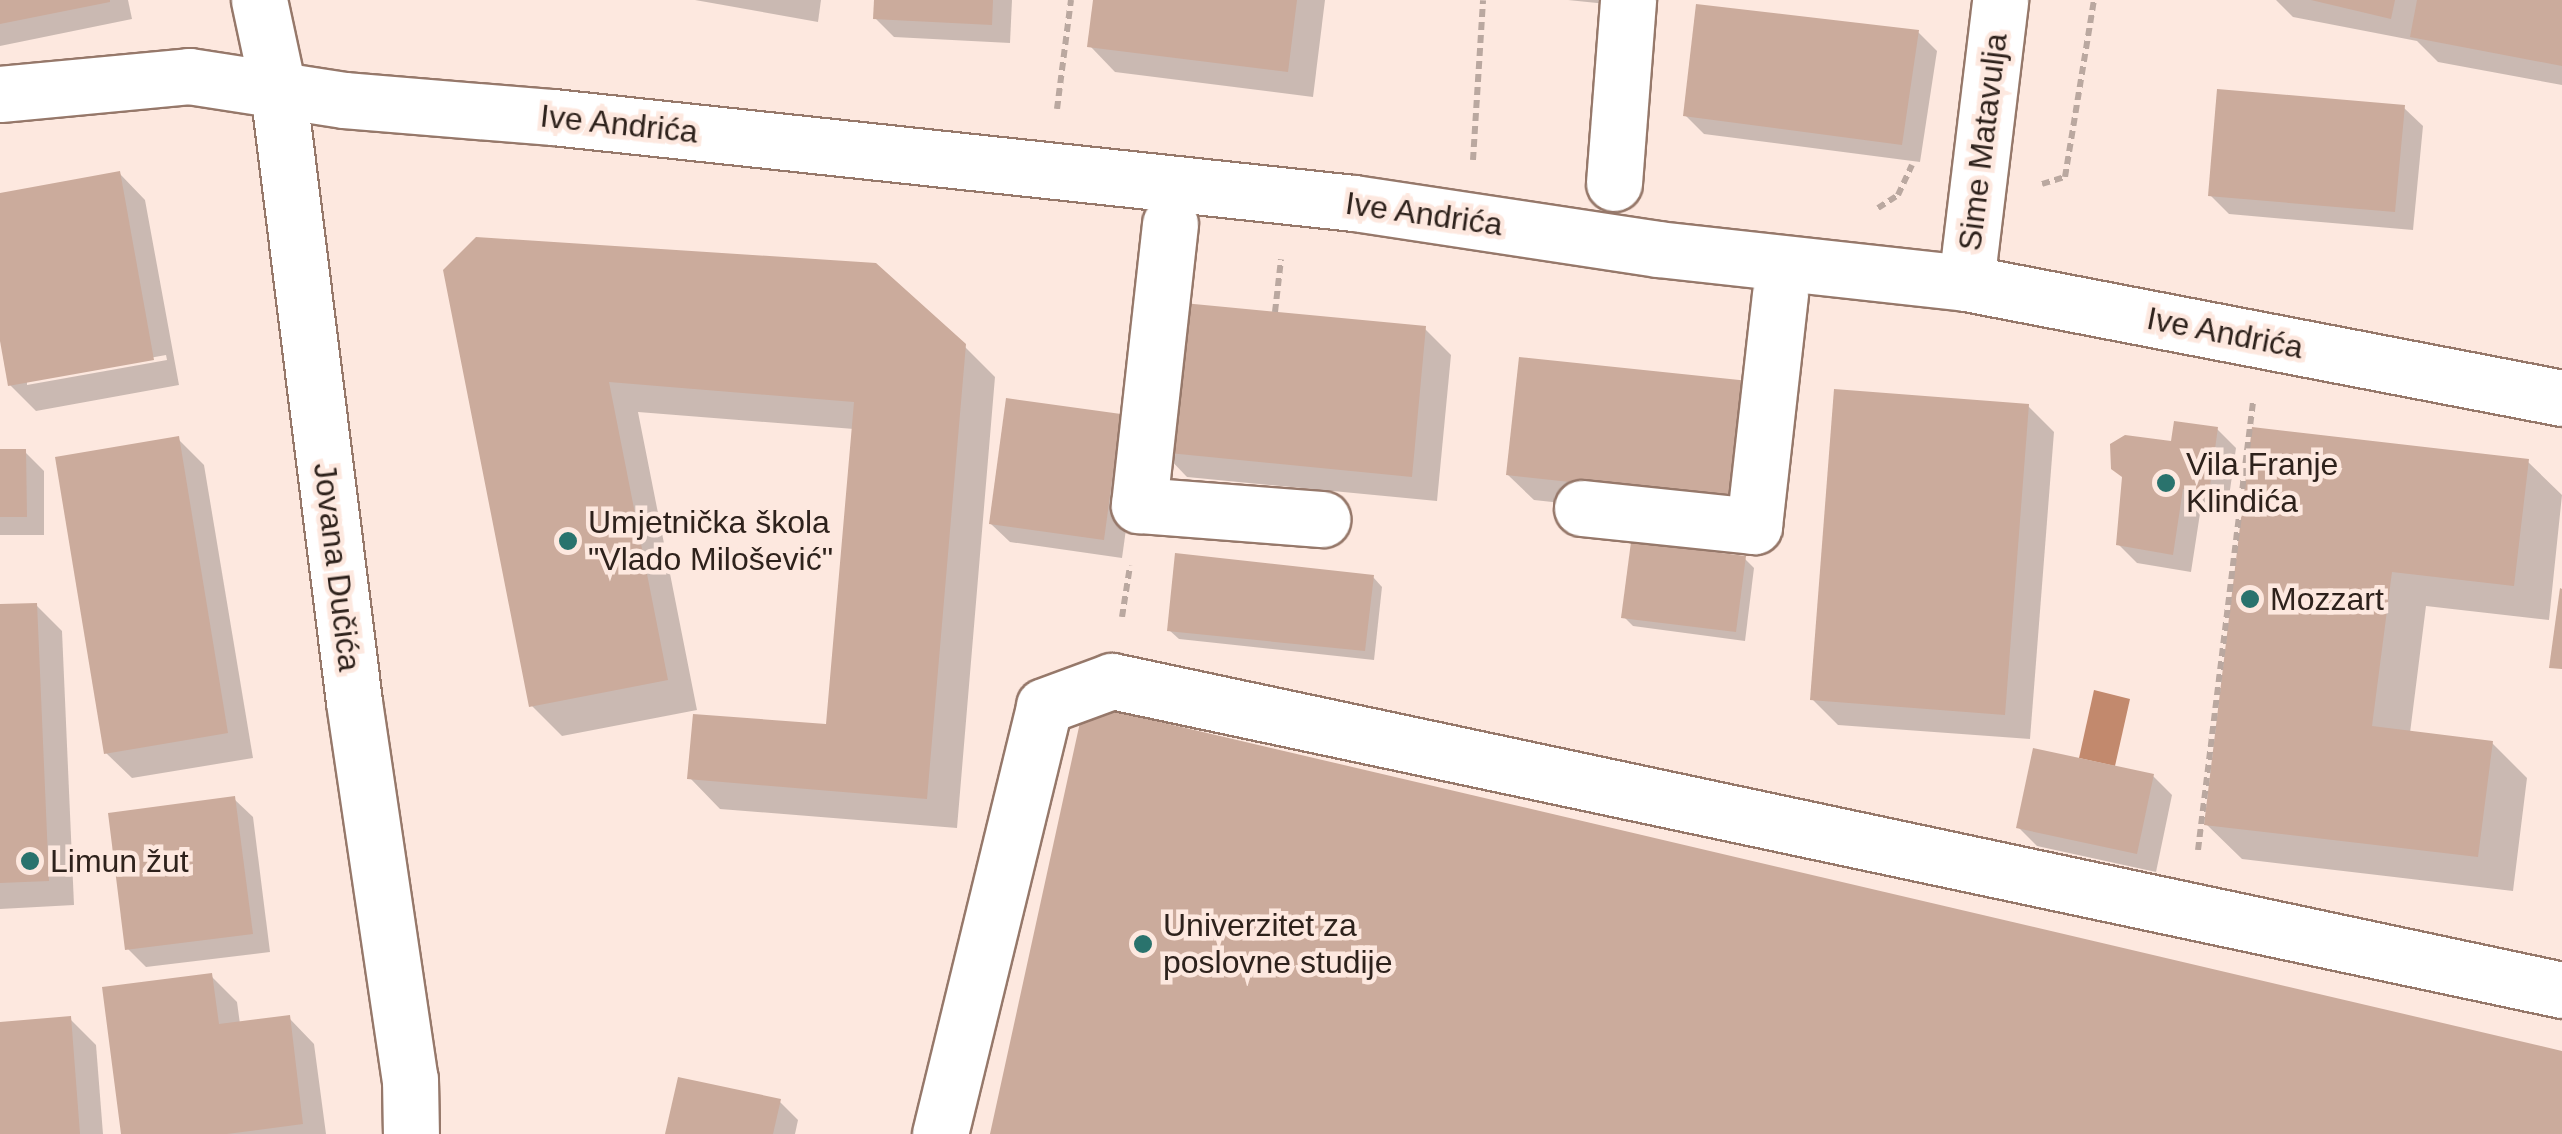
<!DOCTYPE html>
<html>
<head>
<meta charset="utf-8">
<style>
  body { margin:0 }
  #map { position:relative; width:2562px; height:1134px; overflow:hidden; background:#fde8df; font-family:Arial,sans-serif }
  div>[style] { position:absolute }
  .water>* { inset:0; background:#c2896d }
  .shadow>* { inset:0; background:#0003 }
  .building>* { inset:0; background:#cbab9c }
  .path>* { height:6px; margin-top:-3px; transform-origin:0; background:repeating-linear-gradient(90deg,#baa8a0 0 8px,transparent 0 13px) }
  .roads { filter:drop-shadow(2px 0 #96786a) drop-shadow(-2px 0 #96786a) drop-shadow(0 2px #96786a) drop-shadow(0 -2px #96786a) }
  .minor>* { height:55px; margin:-27.5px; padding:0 27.5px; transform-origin:27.5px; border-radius:27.5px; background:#fff }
  .dots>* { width:28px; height:28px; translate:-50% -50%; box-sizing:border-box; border:5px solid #fde8df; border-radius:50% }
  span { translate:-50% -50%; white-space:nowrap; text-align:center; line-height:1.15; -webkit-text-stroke:9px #fde8df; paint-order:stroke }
  .street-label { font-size:32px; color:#2e221c }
  .poi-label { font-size:32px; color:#2e221c }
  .left { translate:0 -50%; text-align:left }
</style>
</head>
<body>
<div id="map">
  <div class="water">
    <i style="clip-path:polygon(2094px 690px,2130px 699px,2115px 766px,2079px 758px)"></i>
  </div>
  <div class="shadow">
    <i style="clip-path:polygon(0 0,128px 0,132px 19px,0 46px)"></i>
    <i style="clip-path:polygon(695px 0,821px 0,818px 22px)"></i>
    <i style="clip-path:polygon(876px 0,1012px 0,1010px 43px,894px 37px,875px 18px)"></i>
    <i style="clip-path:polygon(1095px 0,1325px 0,1313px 97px,1115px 72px,1090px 46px)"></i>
    <i style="clip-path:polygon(1568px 0,1627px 0,1626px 6px)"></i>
    <i style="clip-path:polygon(2276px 0,2562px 0,2562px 85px,2438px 62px,2417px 41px,2293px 17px)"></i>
    <i style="clip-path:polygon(1918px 32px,1937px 51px,1920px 162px,1704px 134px,1685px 115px)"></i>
    <i style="clip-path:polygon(2404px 108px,2423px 126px,2413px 230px,2229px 214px,2210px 195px)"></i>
    <i style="clip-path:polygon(evenodd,120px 174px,145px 200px,179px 385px,36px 411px,10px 385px,0 326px,0 195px,120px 174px,166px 355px,167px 360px,27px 385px,27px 380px,166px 355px)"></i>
    <i style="clip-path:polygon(446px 271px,964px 346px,995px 377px,957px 828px,720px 809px,690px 778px,828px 727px,854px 429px,638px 412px,697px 710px,562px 736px,532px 706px)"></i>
    <i style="clip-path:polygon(1425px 329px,1451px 355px,1437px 501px,1187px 477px,1162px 451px)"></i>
    <i style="clip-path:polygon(2028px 406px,2054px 432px,2030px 739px,1838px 725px,1812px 699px)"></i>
    <i style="clip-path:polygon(1774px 409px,1762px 525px,1534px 500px,1508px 475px)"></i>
    <i style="clip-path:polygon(1120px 417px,1139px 436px,1122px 558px,1010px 542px,991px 524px)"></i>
    <i style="clip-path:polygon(2217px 429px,2236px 448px,2227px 511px,2201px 507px,2191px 572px,2137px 563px,2118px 544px,2173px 444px)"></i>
    <i style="clip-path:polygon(2254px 430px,2528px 462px,2562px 495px,2549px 620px,2426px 606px,2410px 733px,2492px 743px,2527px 778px,2513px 891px,2242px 859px,2206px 824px)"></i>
    <i style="clip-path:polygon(178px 439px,204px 465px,253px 758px,132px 778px,106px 753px)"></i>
    <i style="clip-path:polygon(0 452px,25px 452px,44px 471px,44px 535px,0 535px)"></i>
    <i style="clip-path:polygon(1745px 559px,1754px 568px,1745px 641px,1633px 626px,1624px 617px)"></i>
    <i style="clip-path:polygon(1373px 577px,1382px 587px,1374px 660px,1179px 639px,1169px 630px)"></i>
    <i style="clip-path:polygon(36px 605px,62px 631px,74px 905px,0 909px,0 607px)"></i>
    <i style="clip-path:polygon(2153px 776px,2172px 795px,2156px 872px,2037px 846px,2018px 827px)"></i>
    <i style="clip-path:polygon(234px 799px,253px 817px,270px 952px,146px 967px,127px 948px)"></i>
    <i style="clip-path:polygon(211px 976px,237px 1002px,240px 1024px,289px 1018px,314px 1044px,326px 1134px,124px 1134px)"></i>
    <i style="clip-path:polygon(70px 1019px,96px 1045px,103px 1134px,0 1134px,0 1025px)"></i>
    <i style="clip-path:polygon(780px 1102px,798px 1120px,795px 1134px,667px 1134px)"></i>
  </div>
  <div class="building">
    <i style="clip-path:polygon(0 0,110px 0,110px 2px,0 24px)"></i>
    <i style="clip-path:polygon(874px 0,993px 0,992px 25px,873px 19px)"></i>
    <i style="clip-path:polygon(1093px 0,1297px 0,1288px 72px,1087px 47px)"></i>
    <i style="clip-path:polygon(2311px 0,2395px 0,2391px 19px)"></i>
    <i style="clip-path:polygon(2417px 0,2562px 0,2562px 66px,2410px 37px)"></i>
    <i style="clip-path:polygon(1696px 4px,1919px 30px,1902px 145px,1683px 116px)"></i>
    <i style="clip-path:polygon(2217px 89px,2405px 105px,2395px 212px,2208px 196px)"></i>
    <i style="clip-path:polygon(120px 171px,154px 360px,8px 386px,0 341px,0 193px)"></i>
    <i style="clip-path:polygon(476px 237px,876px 263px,966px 344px,927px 799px,687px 779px,693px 714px,826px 724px,854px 402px,609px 382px,668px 680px,529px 707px,443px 270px)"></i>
    <i style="clip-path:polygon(1173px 302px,1426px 326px,1412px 477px,1159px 452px)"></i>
    <i style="clip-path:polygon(1519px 357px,1749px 381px,1736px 500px,1506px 475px)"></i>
    <i style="clip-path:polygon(1834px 389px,2029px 404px,2005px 715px,1810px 700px)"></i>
    <i style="clip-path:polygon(1006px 398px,1121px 414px,1104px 540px,989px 524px)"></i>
    <i style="clip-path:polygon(2174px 421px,2218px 427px,2209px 493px,2183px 489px,2173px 555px,2116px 545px,2122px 477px,2111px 469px,2110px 444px,2125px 435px,2171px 441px)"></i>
    <i style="clip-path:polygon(2252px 427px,2529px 459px,2514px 586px,2392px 572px,2372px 726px,2493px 741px,2478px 857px,2204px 825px)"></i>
    <i style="clip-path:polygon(179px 436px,228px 733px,104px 754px,55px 457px)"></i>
    <i style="clip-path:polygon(0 449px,26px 449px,27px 517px,0 517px)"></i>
    <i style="clip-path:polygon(1631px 542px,1746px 556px,1736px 632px,1621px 618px)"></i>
    <i style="clip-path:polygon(1175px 553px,1374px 575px,1365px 651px,1167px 631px)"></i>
    <i style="clip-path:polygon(2560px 588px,2562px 589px,2562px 669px,2549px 668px)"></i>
    <i style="clip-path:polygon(37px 603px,49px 881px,0 883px,0 604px)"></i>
    <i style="clip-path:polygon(1084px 704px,2562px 1051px,2562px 1134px,990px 1134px)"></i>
    <i style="clip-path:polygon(2033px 748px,2154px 774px,2137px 854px,2016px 828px)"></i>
    <i style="clip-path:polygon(235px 796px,253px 934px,125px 950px,108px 813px)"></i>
    <i style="clip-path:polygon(212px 973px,219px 1024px,290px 1015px,303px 1124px,227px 1134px,121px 1134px,102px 987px)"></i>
    <i style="clip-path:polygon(71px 1016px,80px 1134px,0 1134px,0 1022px)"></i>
    <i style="clip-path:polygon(678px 1077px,781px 1099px,773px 1134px,665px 1134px)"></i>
  </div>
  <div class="path">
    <i style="left:1057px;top:109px;width:110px;rotate:-82.7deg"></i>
    <i style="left:1473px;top:160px;width:160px;rotate:-86.4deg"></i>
    <i style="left:2042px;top:184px;width:24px;rotate:-17deg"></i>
    <i style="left:2065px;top:177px;width:179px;rotate:-80.7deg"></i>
    <i style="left:1878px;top:208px;width:24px;rotate:-33deg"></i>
    <i style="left:1898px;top:195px;width:33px;rotate:-65deg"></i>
    <i style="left:1275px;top:312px;width:53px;rotate:-83.5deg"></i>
    <i style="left:1122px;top:617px;width:52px;rotate:-81.1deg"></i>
    <i style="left:2198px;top:850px;width:452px;rotate:-83deg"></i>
  </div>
  <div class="roads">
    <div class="minor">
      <i style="left:259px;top:0;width:91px;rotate:77.9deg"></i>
      <i style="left:278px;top:89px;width:618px;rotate:82.93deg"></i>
      <i style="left:354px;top:702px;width:381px;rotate:81.6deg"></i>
      <i style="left:410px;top:1079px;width:55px;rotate:89deg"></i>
      <i style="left:0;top:94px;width:190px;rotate:-5.4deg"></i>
      <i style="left:189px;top:76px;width:157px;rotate:8.8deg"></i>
      <i style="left:344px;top:100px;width:210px;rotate:4.7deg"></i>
      <i style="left:553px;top:117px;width:806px;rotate:6.13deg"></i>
      <i style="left:1354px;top:203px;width:307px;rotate:8.6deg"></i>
      <i style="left:1658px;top:249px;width:310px;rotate:6.3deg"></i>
      <i style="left:1966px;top:283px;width:607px;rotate:10.92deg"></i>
      <i style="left:1614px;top:183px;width:184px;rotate:-85.6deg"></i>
      <i style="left:1170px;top:224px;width:283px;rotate:96.3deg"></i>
      <i style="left:1139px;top:505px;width:184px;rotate:4.4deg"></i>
      <i style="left:1966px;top:283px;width:285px;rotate:-83.1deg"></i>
      <i style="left:1582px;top:508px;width:173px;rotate:6deg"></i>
      <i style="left:1754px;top:526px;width:234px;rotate:-83.6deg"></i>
      <i style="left:940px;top:1134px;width:440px;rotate:-76.3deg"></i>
      <i style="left:1044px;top:706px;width:72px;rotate:-20.2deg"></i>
      <i style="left:1112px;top:681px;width:1483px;rotate:12.03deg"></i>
    </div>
  </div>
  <div class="dots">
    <i style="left:2166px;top:483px;background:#2a736d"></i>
    <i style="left:568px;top:541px;background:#2a736d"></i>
    <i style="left:2250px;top:599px;background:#2a736d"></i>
    <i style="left:30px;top:861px;background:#2a736d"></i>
    <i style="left:1143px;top:944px;background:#2a736d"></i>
  </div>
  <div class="street-label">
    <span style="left:619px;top:124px;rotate:6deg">Ive Andrića</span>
    <span style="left:1983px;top:142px;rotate:-83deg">Sime Matavulja</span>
    <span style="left:1424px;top:214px;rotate:8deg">Ive Andrića</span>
    <span style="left:2225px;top:333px;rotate:11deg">Ive Andrića</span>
    <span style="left:337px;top:567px;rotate:83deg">Jovana Dučića</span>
  </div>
  <div class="poi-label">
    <span class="left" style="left:2186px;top:483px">Vila Franje<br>Klindića</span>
    <span class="left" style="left:588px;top:541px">Umjetnička škola<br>"Vlado Milošević"</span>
    <span class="left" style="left:2270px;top:599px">Mozzart</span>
    <span class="left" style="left:50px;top:861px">Limun žut</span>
    <span class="left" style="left:1163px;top:944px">Univerzitet za<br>poslovne studije</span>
  </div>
</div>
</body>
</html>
